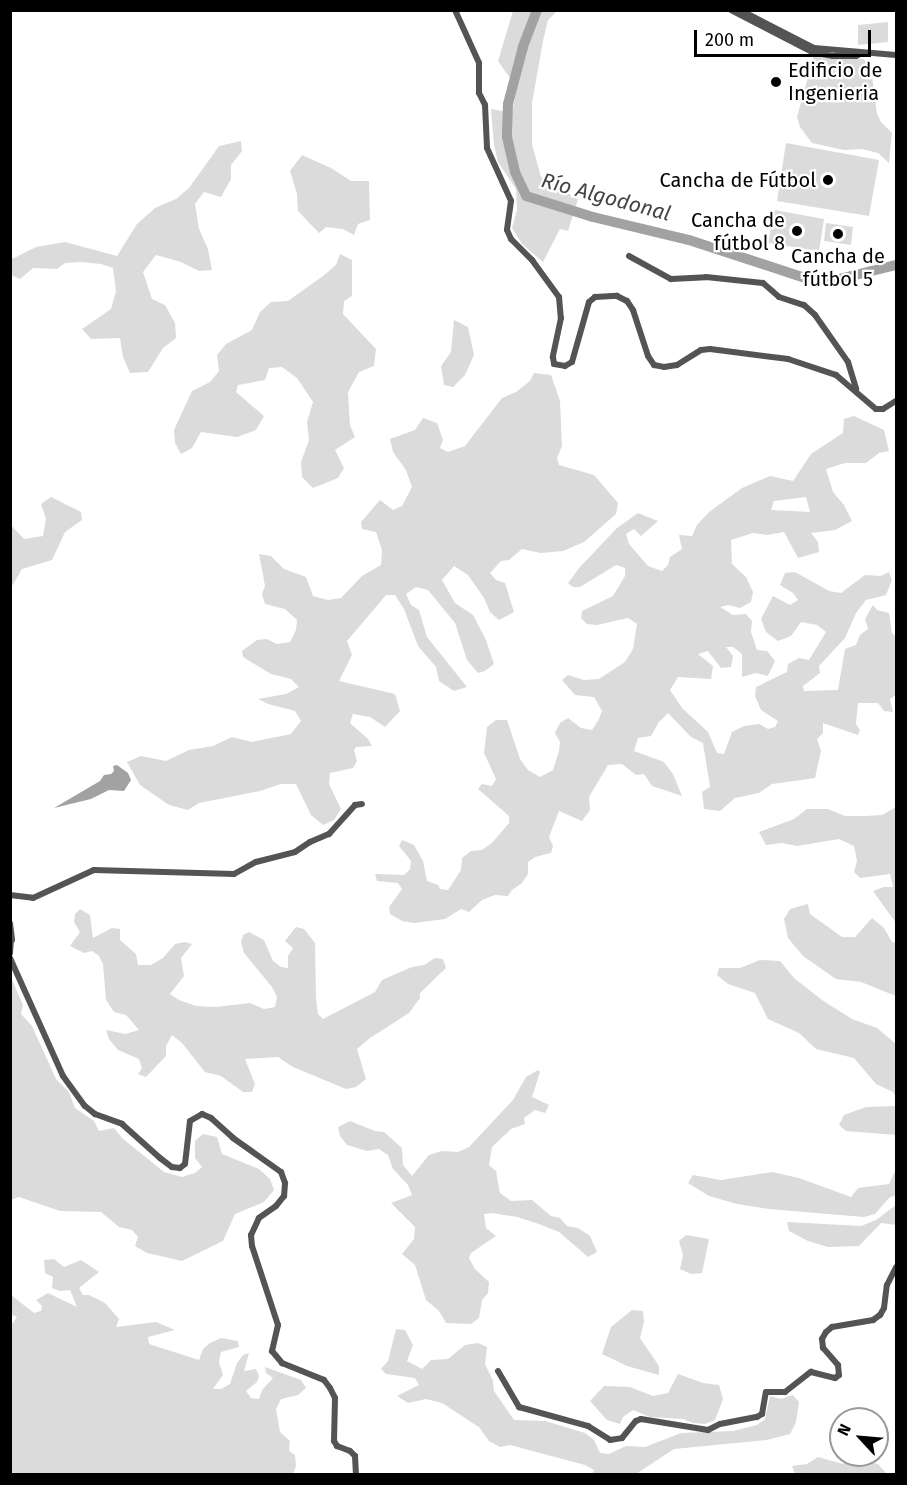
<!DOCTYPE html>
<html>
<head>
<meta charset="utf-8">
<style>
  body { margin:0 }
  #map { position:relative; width:907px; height:1485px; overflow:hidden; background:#fff; font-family:"Fira Sans",sans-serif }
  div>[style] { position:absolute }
  .green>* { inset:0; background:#dbdbdb }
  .water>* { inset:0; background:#a2a2a2 }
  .river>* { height:10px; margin:-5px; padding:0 5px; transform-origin:5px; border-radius:5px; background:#a2a2a2 }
  .street>* { height:6px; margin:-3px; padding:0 3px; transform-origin:3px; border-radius:3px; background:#545454 }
  .dots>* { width:16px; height:16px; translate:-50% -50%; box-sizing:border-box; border:3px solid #fff; border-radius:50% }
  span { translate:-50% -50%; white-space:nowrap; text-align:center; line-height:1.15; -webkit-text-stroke:4.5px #fff; paint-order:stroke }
  .poi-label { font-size:20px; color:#000 }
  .left { translate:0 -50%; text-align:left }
  .right { translate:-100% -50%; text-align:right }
  .water-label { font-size:21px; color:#434343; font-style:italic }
  .frame { position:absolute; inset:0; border:12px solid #000; pointer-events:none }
  .north { position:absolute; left:829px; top:1407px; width:60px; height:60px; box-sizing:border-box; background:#fff; border:2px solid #999; border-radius:50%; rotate:296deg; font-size:16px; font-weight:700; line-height:24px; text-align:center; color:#000 }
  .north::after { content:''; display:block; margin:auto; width:21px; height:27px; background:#000; clip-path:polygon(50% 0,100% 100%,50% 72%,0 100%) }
  .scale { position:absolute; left:694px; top:30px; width:177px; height:27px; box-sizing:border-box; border:3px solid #000; border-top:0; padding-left:8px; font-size:18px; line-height:21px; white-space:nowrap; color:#000; -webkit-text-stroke:4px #fff; paint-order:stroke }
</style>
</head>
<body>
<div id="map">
  <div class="green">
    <i style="clip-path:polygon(513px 11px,557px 11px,548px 20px,543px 41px,532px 103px,532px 144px,541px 177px,578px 199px,568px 231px,560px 229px,543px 262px,522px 244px,512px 228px,517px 210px,516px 189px,498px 162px,494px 145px,491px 109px,512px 113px,517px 88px,498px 61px)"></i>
    <i style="clip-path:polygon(888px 22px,888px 42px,858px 45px,858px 25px)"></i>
    <i style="clip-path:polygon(814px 55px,863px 59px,868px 62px,871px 68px,877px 114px,881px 122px,892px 133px,889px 163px,878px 153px,862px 149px,844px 150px,812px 143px,800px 127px,797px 117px)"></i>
    <i style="clip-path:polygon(241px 141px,242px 151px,231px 165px,231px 179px,221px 197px,204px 192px,195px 204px,199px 229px,208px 249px,212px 270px,199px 271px,181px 262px,156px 255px,143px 272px,152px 299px,165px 305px,175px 323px,176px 338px,163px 348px,148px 372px,130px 373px,123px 357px,120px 338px,91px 339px,82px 329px,111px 309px,116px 291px,113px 268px,101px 264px,81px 262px,65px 263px,57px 269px,33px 268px,20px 279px,11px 275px,12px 259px,36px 247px,65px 242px,117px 256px,137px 224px,155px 208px,176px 199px,189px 188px,219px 146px)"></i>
    <i style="clip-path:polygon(786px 143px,879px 160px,869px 216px,777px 201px)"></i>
    <i style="clip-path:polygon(302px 155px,331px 168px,351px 181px,369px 181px,370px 220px,358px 224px,354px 235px,343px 229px,326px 227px,319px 233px,298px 211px,297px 194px,290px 171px)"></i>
    <i style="clip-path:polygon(775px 210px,824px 219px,819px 251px,768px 243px)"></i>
    <i style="clip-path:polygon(826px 223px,853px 227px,851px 245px,824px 241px)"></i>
    <i style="clip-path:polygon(340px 254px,352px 260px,352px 296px,344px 301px,343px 314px,376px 349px,374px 366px,359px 372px,348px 392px,350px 425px,355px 437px,335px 450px,344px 468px,338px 478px,313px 488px,302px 477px,301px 462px,309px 440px,307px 422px,313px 402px,297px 378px,282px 367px,269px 368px,265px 380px,238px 385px,236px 392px,264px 416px,256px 430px,237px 437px,201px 432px,192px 448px,181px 454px,175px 443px,174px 430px,192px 391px,210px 382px,219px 371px,217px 355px,226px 344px,252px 330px,260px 312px,271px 302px,288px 301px,323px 276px,336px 265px)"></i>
    <i style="clip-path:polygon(454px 320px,468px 327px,474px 355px,465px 375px,453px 387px,444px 385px,441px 366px,451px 352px)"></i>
    <i style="clip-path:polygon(534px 373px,551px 375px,560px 401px,562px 446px,557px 458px,559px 465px,594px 475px,618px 503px,616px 514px,584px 542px,563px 551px,541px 553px,522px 549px,509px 560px,501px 561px,490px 573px,496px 580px,505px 583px,514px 612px,499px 620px,490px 612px,484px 598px,468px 575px,454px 566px,442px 580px,455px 603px,473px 615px,486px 640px,494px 664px,485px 671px,478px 673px,467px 660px,455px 623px,428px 590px,416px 587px,406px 594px,411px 605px,419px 610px,427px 637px,467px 687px,454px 691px,439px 681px,436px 667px,418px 646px,404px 609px,395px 595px,386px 595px,347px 641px,352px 655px,339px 681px,395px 694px,400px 711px,385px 727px,370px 717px,353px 714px,350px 723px,368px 739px,372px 746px,356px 747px,354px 750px,357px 761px,353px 768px,330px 773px,329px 784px,341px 809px,334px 820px,323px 825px,311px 815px,296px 784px,281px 784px,260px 791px,199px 803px,188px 810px,169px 805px,140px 785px,127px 762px,141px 756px,166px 761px,189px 750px,213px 746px,232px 737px,252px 742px,291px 734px,301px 721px,295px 711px,268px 704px,258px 699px,286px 694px,299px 687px,291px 679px,271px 674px,243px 657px,242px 651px,257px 640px,267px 639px,277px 644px,290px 642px,296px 630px,297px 620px,285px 609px,265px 604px,262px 594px,265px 586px,259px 554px,271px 556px,284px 569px,306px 577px,313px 596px,328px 600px,341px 598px,362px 576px,381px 565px,382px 550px,376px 532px,362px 529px,361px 522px,380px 500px,393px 510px,402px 506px,412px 487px,406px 470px,393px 452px,390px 439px,415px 430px,423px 418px,437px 423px,443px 440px,440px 448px,448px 452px,465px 446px,502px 398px,516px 392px,530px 381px)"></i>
    <i style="clip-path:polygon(evenodd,854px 416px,884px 430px,889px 451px,879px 453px,866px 463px,845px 463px,826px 469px,833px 492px,844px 505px,852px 521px,835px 530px,811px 533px,818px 542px,819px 552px,798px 558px,784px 532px,767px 535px,753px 533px,731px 540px,732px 564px,746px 577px,753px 592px,751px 602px,740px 608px,728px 605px,720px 607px,733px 615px,746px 614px,752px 621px,751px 632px,757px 650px,767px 651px,775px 661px,768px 676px,756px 673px,742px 677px,742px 654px,733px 647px,726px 647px,733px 656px,731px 667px,721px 668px,708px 651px,698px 654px,713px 666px,711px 679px,678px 677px,670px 690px,682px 708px,708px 732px,717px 753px,724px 754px,732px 732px,744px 726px,759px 724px,768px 729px,775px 727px,778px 721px,761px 710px,755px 696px,756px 687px,787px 672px,788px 664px,799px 658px,809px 660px,826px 632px,817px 625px,801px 622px,791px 636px,778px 641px,766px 632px,761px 619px,773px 596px,790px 605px,798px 600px,793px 593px,780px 585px,785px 573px,795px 572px,829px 591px,841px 593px,865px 575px,881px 576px,889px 572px,892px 580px,886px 595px,866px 600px,856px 613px,845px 638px,819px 666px,820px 673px,803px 686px,804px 691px,838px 690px,845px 649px,856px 645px,860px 635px,868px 629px,865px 619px,873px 605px,877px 610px,889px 613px,892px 633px,896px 637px,896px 695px,890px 699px,893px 712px,884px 711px,878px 703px,858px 703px,856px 724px,860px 730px,858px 735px,823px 723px,823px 733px,817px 739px,821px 751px,815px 778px,772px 784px,759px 793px,735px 798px,720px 811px,704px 809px,702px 792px,710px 787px,703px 743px,691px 737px,668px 713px,659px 722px,651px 736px,638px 738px,634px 751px,664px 762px,673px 774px,682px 796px,652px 786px,644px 774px,636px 775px,622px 764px,608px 765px,589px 797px,590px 810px,582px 821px,559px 811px,549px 837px,553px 846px,551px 853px,535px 857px,528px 862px,528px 874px,522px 883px,512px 890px,508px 896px,495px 895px,482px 900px,469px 912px,461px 909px,445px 919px,414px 923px,402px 921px,390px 914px,389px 907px,402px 889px,398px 883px,377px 881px,375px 874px,404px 875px,410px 869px,411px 861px,399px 846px,402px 840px,414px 845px,423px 861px,427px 881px,438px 885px,440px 889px,448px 890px,461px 870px,462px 858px,471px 851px,482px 850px,492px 843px,509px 823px,509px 816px,478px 789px,482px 784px,492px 786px,496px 779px,484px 753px,487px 727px,496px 720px,507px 720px,520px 759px,528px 770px,540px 777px,553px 770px,559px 751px,560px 742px,555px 733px,560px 723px,568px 718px,581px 728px,592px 730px,599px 719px,602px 711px,594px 697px,575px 695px,562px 680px,568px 675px,584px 680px,599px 679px,625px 662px,633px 649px,637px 624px,628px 618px,597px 625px,587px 624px,581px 618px,582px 611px,613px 596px,625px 576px,625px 568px,616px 565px,580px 587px,573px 587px,568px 583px,580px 567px,617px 528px,638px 513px,658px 521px,641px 536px,634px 529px,626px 534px,629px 544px,648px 566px,662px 571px,668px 565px,670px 557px,682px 549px,679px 535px,692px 536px,697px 525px,709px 512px,742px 488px,770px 476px,793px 481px,811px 454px,843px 433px,844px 419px,854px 416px,806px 497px,810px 512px,771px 510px,774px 501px,806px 497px)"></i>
    <i style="clip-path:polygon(51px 497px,81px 512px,82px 520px,65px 532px,52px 560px,22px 569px,11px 588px,11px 525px,24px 539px,43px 536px,46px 519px,41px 504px)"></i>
    <i style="clip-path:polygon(896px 807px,896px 923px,873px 891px,884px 887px,893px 887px,890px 874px,860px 878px,854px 872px,857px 861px,854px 846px,839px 839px,797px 846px,782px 843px,766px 845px,759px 832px,794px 819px,807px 809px,828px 809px,845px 816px,866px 816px,882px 815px)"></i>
    <i style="clip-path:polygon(808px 904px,810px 914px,842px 937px,855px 937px,872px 918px,884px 928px,892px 942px,896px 943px,896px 996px,861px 982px,836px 979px,803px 956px,788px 938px,784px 919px,790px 909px)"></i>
    <i style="clip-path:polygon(80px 909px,90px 915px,93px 938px,112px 928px,120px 929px,120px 940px,136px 954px,138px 965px,151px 965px,163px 958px,175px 944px,185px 942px,192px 944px,181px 958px,184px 976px,170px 994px,179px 1000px,196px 1006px,215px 1007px,250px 1003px,264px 1009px,275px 1007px,277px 997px,272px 987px,244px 953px,241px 942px,243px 935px,249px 932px,264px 940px,273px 961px,281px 967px,288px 968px,288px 956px,293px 948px,285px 941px,296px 927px,304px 929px,315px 943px,316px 998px,318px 1014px,323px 1019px,375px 992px,382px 980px,412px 967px,424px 965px,435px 958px,443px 959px,446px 968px,420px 993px,420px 998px,409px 1013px,370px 1038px,357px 1049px,366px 1079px,356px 1087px,346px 1089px,293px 1067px,278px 1057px,245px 1059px,255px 1084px,252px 1092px,243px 1092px,221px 1076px,205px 1072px,182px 1043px,172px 1035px,166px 1046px,166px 1056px,146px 1077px,138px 1074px,142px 1068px,139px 1059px,118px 1050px,109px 1039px,106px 1030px,125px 1034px,139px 1030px,126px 1015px,114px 1012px,106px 1000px,103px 964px,99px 956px,92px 951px,84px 953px,70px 946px,80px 932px,74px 922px,75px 914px)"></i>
    <i style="clip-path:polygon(760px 960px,780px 961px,794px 978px,822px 1000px,852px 1019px,877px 1028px,896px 1044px,896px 1097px,893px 1092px,876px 1084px,854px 1058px,816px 1049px,799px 1033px,768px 1019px,755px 993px,728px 984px,717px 975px,719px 968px,740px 968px)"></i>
    <i style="clip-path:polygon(10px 975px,23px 1005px,21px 1014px,32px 1026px,56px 1079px,69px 1092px,75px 1108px,94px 1121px,99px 1131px,114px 1128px,122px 1138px,164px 1172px,182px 1177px,195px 1173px,202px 1167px,195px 1158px,195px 1141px,203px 1134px,217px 1137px,222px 1154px,259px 1169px,270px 1179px,274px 1190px,264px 1202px,235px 1214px,223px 1241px,182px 1261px,147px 1253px,135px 1246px,138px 1237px,132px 1230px,119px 1227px,101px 1212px,60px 1211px,19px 1197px,11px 1200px)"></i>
    <i style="clip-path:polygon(538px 1070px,540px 1072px,532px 1097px,549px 1105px,545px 1113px,535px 1110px,524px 1118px,525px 1124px,511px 1129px,492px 1147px,489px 1165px,496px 1171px,500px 1193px,511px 1201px,532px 1200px,551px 1216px,560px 1218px,567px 1226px,578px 1228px,590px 1236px,597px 1252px,588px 1257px,559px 1232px,539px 1224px,517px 1217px,492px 1213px,484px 1214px,486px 1228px,496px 1236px,471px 1253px,469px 1258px,475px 1269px,489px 1282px,488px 1293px,482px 1300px,479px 1318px,471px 1324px,446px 1323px,439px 1311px,426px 1300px,415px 1265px,402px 1254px,414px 1239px,415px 1227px,391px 1203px,412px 1195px,408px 1185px,393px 1169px,388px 1155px,379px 1149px,367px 1151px,347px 1145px,340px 1136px,338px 1127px,350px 1121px,375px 1131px,384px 1132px,402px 1148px,403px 1165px,412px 1176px,429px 1155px,442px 1151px,458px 1152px,469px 1147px,513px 1100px,526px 1077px)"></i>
    <i style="clip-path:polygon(896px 1106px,896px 1135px,846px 1131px,839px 1125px,844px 1115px,866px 1107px)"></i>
    <i style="clip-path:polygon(896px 1169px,896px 1195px,889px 1198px,875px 1214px,864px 1217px,769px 1209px,737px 1204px,709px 1196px,688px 1183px,693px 1175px,721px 1180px,772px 1172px,799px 1178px,851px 1197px,858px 1188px,889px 1184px)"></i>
    <i style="clip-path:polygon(896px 1205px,896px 1225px,881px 1223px,859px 1246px,828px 1247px,808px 1241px,789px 1231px,787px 1222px,861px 1226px,876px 1220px)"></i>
    <i style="clip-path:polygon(686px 1235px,709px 1239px,702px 1273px,691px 1274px,680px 1269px,683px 1255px,679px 1241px)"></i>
    <i style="clip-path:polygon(54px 1259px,64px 1267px,81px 1260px,99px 1272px,79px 1288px,83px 1295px,89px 1295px,105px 1303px,119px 1319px,116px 1327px,156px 1322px,175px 1330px,148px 1337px,149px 1344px,199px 1360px,203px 1349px,210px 1343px,221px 1338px,238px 1341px,239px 1347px,221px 1352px,219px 1362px,223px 1375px,213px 1389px,221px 1389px,230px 1384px,237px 1363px,243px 1355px,249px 1353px,244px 1371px,256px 1369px,259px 1376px,257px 1382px,246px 1391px,251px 1398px,259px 1399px,262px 1390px,273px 1378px,266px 1373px,265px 1367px,301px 1380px,306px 1388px,298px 1395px,281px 1399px,276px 1409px,280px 1432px,290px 1441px,289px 1451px,295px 1455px,296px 1466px,293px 1474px,11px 1474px,10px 1327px,17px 1317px,11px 1314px,11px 1295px,34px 1313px,41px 1311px,42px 1306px,36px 1300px,48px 1293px,77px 1307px,70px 1290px,60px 1291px,52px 1288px,53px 1277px,45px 1273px,44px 1260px)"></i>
    <i style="clip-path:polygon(632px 1310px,643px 1311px,644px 1322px,640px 1338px,659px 1366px,659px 1375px,627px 1366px,602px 1354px,611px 1327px)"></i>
    <i style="clip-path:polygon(396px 1329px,405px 1330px,413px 1345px,407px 1361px,422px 1369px,431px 1360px,448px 1359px,465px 1345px,478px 1343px,487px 1347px,485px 1364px,493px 1381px,494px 1391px,514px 1420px,545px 1421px,585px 1433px,594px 1440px,600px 1453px,609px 1454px,626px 1446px,645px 1447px,681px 1433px,733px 1431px,757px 1425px,765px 1419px,770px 1396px,781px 1399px,793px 1395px,799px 1402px,796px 1422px,790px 1434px,767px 1440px,674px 1449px,636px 1474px,592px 1474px,594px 1470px,585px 1465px,510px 1445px,500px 1447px,489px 1441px,479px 1427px,442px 1403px,426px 1399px,408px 1403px,397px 1396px,419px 1385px,415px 1378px,386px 1374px,381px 1369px,388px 1361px)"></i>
    <i style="clip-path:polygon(678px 1374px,703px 1383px,719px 1385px,723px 1399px,715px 1420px,705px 1424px,693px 1423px,683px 1419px,650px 1417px,633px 1410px,623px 1417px,620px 1424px,607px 1420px,590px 1401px,604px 1386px,630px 1387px,653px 1396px,668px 1393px)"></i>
    <i style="clip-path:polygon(818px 1457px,843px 1464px,848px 1458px,878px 1464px,887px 1474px,795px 1474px,792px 1466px,807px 1464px)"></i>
  </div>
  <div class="water">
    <i style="clip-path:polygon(117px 765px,128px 773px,131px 780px,124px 791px,109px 790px,91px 799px,54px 808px,100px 781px,104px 775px,111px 774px,114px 771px,113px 766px)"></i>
  </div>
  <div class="river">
    <i style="left:537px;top:10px;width:40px;rotate:111deg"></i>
    <i style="left:523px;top:47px;width:59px;rotate:104.7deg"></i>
    <i style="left:508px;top:104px;width:33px;rotate:92deg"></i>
    <i style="left:507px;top:137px;width:36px;rotate:77deg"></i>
    <i style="left:515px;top:172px;width:26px;rotate:65deg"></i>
    <i style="left:526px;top:196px;width:70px;rotate:17.4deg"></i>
    <i style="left:593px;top:217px;width:99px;rotate:13.5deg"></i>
    <i style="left:689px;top:240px;width:122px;rotate:18.1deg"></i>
    <i style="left:805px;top:278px;width:34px;rotate:2deg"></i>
    <i style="left:839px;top:279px;width:59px;rotate:-13.8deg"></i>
  </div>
  <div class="street">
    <i style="left:455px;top:10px;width:58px;rotate:65.6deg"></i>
    <i style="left:479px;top:63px;width:30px;rotate:90deg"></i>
    <i style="left:479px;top:93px;width:13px;rotate:63deg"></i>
    <i style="left:485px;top:105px;width:43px;rotate:87.3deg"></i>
    <i style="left:487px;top:148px;width:58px;rotate:65.6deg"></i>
    <i style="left:511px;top:201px;width:29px;rotate:98deg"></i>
    <i style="left:507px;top:230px;width:10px;rotate:66deg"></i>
    <i style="left:511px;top:239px;width:30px;rotate:45deg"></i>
    <i style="left:532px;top:260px;width:46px;rotate:53.9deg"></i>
    <i style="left:559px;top:297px;width:21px;rotate:85deg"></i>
    <i style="left:561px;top:318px;width:40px;rotate:102deg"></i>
    <i style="left:553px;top:357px;width:7px;rotate:82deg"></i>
    <i style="left:554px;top:364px;width:11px;rotate:10deg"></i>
    <i style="left:565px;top:366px;width:8px;rotate:-30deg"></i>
    <i style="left:572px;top:362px;width:62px;rotate:-74.2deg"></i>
    <i style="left:589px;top:302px;width:8px;rotate:-40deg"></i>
    <i style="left:595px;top:297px;width:22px;rotate:-3deg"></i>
    <i style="left:617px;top:296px;width:11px;rotate:27deg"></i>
    <i style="left:627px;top:301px;width:11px;rotate:56deg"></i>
    <i style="left:633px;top:310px;width:48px;rotate:71.9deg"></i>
    <i style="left:648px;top:356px;width:11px;rotate:56deg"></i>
    <i style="left:654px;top:365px;width:10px;rotate:11deg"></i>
    <i style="left:664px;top:367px;width:13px;rotate:-9deg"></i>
    <i style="left:677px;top:365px;width:28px;rotate:-32deg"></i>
    <i style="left:701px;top:350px;width:9px;rotate:-6deg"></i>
    <i style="left:710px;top:349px;width:79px;rotate:7.3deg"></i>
    <i style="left:788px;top:359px;width:51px;rotate:18.4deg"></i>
    <i style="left:836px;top:375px;width:52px;rotate:40.4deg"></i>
    <i style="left:876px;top:409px;width:7px"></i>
    <i style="left:883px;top:409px;width:15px;rotate:-32deg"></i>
    <i style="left:731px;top:10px;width:91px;rotate:27.4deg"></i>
    <i style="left:812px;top:52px;width:21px;rotate:11deg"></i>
    <i style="left:833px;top:56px;width:23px"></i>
    <i style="left:856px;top:56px;width:7px;rotate:-27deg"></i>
    <i style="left:740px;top:10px;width:83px;rotate:27.2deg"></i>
    <i style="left:814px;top:48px;width:82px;rotate:4.9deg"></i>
    <i style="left:629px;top:256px;width:48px;rotate:28.7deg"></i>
    <i style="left:671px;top:279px;width:35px;rotate:-3deg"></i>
    <i style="left:706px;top:277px;width:57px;rotate:6deg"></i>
    <i style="left:763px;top:283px;width:21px;rotate:41deg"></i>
    <i style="left:779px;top:297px;width:26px;rotate:18deg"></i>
    <i style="left:804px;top:305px;width:15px;rotate:42deg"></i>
    <i style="left:815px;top:315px;width:57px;rotate:54.9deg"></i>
    <i style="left:848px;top:362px;width:28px;rotate:73deg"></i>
    <i style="left:10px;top:895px;width:23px;rotate:7deg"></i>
    <i style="left:33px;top:898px;width:67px;rotate:-24.7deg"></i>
    <i style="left:94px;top:870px;width:140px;rotate:1.6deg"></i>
    <i style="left:234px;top:874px;width:25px;rotate:-29deg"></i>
    <i style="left:256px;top:862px;width:40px;rotate:-14.4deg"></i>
    <i style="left:295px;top:852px;width:18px;rotate:-34deg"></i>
    <i style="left:310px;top:842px;width:21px;rotate:-23deg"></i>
    <i style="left:329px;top:834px;width:39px;rotate:-48deg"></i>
    <i style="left:355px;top:805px;width:7px;rotate:-8deg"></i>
    <i style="left:10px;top:923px;width:17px;rotate:83deg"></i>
    <i style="left:10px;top:953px;width:15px;rotate:-86deg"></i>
    <i style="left:10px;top:958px;width:129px;rotate:65.8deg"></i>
    <i style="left:63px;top:1076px;width:37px;rotate:54deg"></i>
    <i style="left:85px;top:1106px;width:13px;rotate:39deg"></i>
    <i style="left:95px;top:1114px;width:29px;rotate:20deg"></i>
    <i style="left:122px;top:1124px;width:51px;rotate:41.8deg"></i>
    <i style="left:160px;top:1158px;width:15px;rotate:37deg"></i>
    <i style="left:172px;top:1167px;width:8px;rotate:7deg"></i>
    <i style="left:180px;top:1168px;width:6px;rotate:-39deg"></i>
    <i style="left:185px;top:1164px;width:43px;rotate:-83.4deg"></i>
    <i style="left:190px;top:1121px;width:14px;rotate:-30deg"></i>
    <i style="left:202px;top:1114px;width:10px;rotate:24deg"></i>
    <i style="left:211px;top:1118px;width:30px;rotate:42deg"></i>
    <i style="left:233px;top:1138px;width:59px;rotate:35.3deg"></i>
    <i style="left:281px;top:1172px;width:12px;rotate:70deg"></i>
    <i style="left:285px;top:1183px;width:13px;rotate:94deg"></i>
    <i style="left:284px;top:1196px;width:13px;rotate:129deg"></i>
    <i style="left:276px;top:1206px;width:21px;rotate:145deg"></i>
    <i style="left:259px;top:1218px;width:19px;rotate:115deg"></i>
    <i style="left:251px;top:1235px;width:11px;rotate:85deg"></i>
    <i style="left:252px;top:1246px;width:83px;rotate:71.8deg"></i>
    <i style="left:278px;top:1325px;width:27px;rotate:103deg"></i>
    <i style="left:272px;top:1351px;width:16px;rotate:50deg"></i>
    <i style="left:282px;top:1363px;width:45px;rotate:22deg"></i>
    <i style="left:324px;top:1380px;width:10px;rotate:53deg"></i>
    <i style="left:330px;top:1388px;width:11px;rotate:63deg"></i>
    <i style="left:335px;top:1398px;width:43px;rotate:91.3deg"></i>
    <i style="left:334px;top:1441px;width:6px;rotate:59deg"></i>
    <i style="left:337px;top:1446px;width:14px;rotate:21deg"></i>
    <i style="left:350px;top:1451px;width:7px;rotate:45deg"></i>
    <i style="left:355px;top:1456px;width:18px;rotate:87deg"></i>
    <i style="left:498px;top:1371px;width:42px;rotate:59.7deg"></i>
    <i style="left:519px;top:1407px;width:72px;rotate:15.4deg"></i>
    <i style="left:588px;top:1426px;width:26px;rotate:32deg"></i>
    <i style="left:610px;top:1440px;width:12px;rotate:-9deg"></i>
    <i style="left:622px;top:1438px;width:22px;rotate:-51deg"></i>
    <i style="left:636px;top:1421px;width:5px;rotate:-22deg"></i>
    <i style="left:641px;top:1419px;width:68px;rotate:9.3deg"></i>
    <i style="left:708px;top:1430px;width:13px;rotate:-27deg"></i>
    <i style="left:720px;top:1424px;width:38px;rotate:-11deg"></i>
    <i style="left:757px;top:1417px;width:6px;rotate:-31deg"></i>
    <i style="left:762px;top:1414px;width:22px;rotate:-80deg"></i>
    <i style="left:766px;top:1392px;width:19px"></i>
    <i style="left:785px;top:1392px;width:33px;rotate:-38deg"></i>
    <i style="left:811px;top:1372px;width:25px;rotate:14deg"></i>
    <i style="left:835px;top:1378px;width:5px;rotate:-37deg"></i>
    <i style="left:839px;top:1375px;width:10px;rotate:-96deg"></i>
    <i style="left:838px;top:1365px;width:23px;rotate:-131deg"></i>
    <i style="left:823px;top:1348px;width:9px;rotate:-96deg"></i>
    <i style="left:822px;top:1339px;width:8px;rotate:-60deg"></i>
    <i style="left:826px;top:1332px;width:8px;rotate:-40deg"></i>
    <i style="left:832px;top:1327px;width:42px;rotate:-9.7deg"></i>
    <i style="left:873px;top:1320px;width:9px;rotate:-36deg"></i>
    <i style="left:880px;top:1315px;width:8px;rotate:-60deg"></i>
    <i style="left:884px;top:1308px;width:23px;rotate:-83deg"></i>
    <i style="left:887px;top:1285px;width:20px;rotate:-63deg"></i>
  </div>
  <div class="dots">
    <i style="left:776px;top:82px;background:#000"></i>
    <i style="left:828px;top:180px;background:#000"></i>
    <i style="left:797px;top:231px;background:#000"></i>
    <i style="left:838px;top:234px;background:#000"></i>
  </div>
  <div class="poi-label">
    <span class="left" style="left:788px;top:82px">Edificio de<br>Ingenieria</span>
    <span class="right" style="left:816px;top:180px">Cancha de Fútbol</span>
    <span class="right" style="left:785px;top:232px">Cancha de<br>fútbol 8</span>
    <span style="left:838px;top:268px">Cancha de<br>fútbol 5</span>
  </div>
  <div class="water-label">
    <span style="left:606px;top:197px;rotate:15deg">Río Algodonal</span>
  </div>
  <div class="frame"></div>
  <div class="north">N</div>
  <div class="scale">200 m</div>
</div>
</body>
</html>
